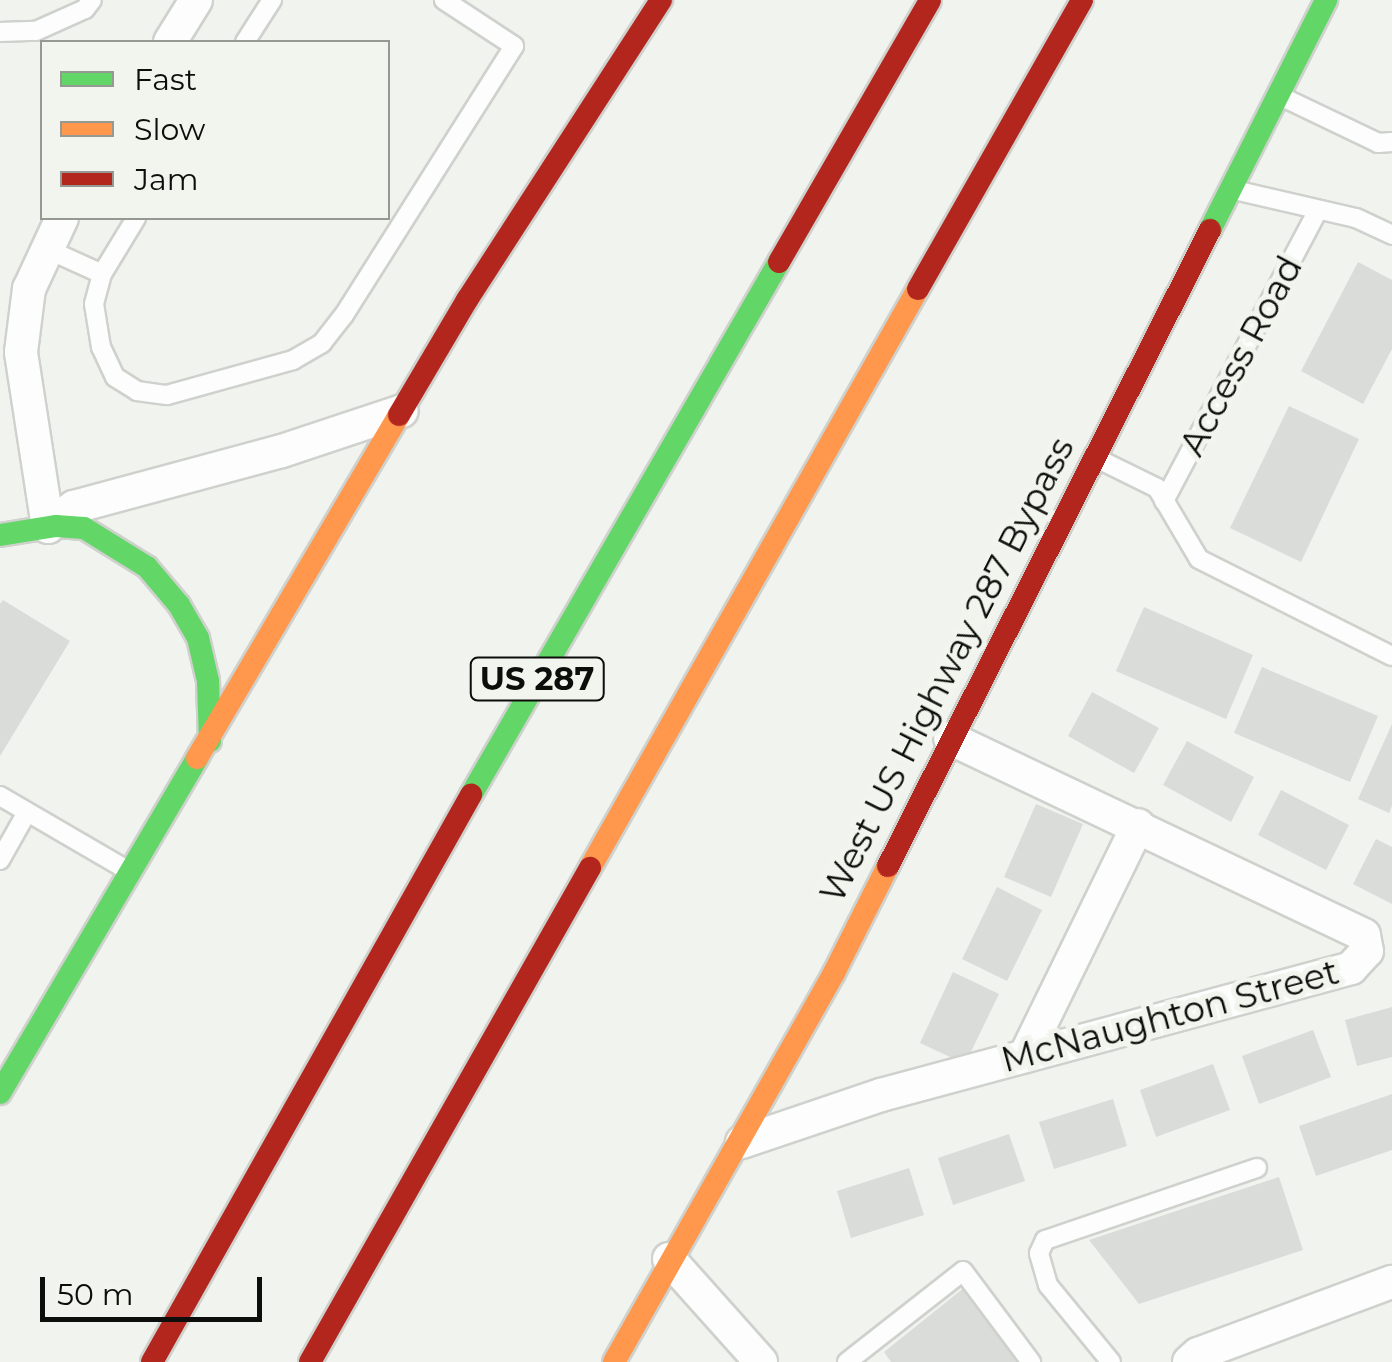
<!DOCTYPE html>
<html>
<head>
<meta charset="utf-8">
<style>
  body { margin:0 }
  #map { position:relative; width:1392px; height:1362px; overflow:hidden; background:#f1f3ef; font-family:Montserrat,sans-serif }
  div>[style] { position:absolute }
  .building>* { inset:0; background:#dadcda }
  .roads { filter:drop-shadow(2px 0 #cfd1cd) drop-shadow(-2px 0 #cfd1cd) drop-shadow(0 2px #cfd1cd) drop-shadow(0 -2px #cfd1cd) }
  .lane>* { height:18px; margin:-9px; padding:0 9px; transform-origin:9px; border-radius:9px; background:#fdfdfd }
  .street>* { height:32px; margin:-16px; padding:0 16px; transform-origin:16px; border-radius:16px; background:#fdfdfd }
  .fast>* { height:22px; margin:-11px; padding:0 11px; transform-origin:11px; border-radius:11px; background:#63d668 }
  .slow>* { height:22px; margin:-11px; padding:0 11px; transform-origin:11px; border-radius:11px; background:#ff974d }
  .jam>* { height:22px; margin:-11px; padding:0 11px; transform-origin:11px; border-radius:11px; background:#b3261e }
  span { translate:-50% -50%; white-space:nowrap; text-align:center; line-height:1.15; -webkit-text-stroke:10px #f1f5ed; paint-order:stroke }
  .shield-label span { padding:2px 8px; background:#f1f5ed; border:2px solid; border-radius:8px; -webkit-text-stroke-width:0 }
  .shield-label { font-size:32px; color:#0d0e0b; font-weight:700 }
  .street-label { font-size:35px; color:#0d0e0b }
  .legend { position:absolute; left:40px; top:40px; width:350px; height:180px; box-sizing:border-box; background:#f1f5ed; border:2px solid #969993; margin:0; padding:12px 18px; list-style:none; font-size:30px; color:#0d0e0b }
  .legend li { display:flex; align-items:center; gap:20px; height:50px }
  .legend b { width:50px; border:2px solid #969993 }
  .scale { position:absolute; left:40px; top:1277px; width:222px; height:45px; box-sizing:border-box; border:5px solid #0d0e0b; border-top:0; padding-left:12px; font-size:30px; line-height:35px; white-space:nowrap; color:#0d0e0b; -webkit-text-stroke:8px #f1f5ed; paint-order:stroke }
</style>
</head>
<body>
<div id="map">
  <div class="building">
    <i style="clip-path:polygon(1358px 262px,1392px 280px,1392px 349px,1363px 404px,1301px 371px)"></i>
    <i style="clip-path:polygon(1289px 406px,1359px 439px,1301px 562px,1230px 528px)"></i>
    <i style="clip-path:polygon(3px 600px,70px 641px,0 756px,0 604px)"></i>
    <i style="clip-path:polygon(1144px 607px,1253px 655px,1226px 719px,1116px 671px)"></i>
    <i style="clip-path:polygon(1262px 667px,1378px 716px,1350px 782px,1234px 733px)"></i>
    <i style="clip-path:polygon(1092px 692px,1159px 728px,1134px 773px,1068px 736px)"></i>
    <i style="clip-path:polygon(1392px 724px,1392px 806px,1389px 813px,1358px 799px)"></i>
    <i style="clip-path:polygon(1187px 741px,1254px 777px,1231px 822px,1163px 785px)"></i>
    <i style="clip-path:polygon(1281px 790px,1349px 825px,1326px 870px,1258px 835px)"></i>
    <i style="clip-path:polygon(1036px 804px,1083px 824px,1051px 897px,1004px 877px)"></i>
    <i style="clip-path:polygon(1376px 839px,1392px 847px,1392px 904px,1353px 884px)"></i>
    <i style="clip-path:polygon(997px 887px,1042px 910px,1007px 981px,962px 959px)"></i>
    <i style="clip-path:polygon(953px 972px,999px 994px,965px 1064px,920px 1043px)"></i>
    <i style="clip-path:polygon(1392px 1007px,1392px 1057px,1357px 1066px,1345px 1020px)"></i>
    <i style="clip-path:polygon(1313px 1030px,1331px 1077px,1259px 1104px,1242px 1056px)"></i>
    <i style="clip-path:polygon(1213px 1064px,1230px 1110px,1156px 1137px,1140px 1090px)"></i>
    <i style="clip-path:polygon(1392px 1094px,1392px 1150px,1316px 1176px,1299px 1126px)"></i>
    <i style="clip-path:polygon(1113px 1099px,1127px 1146px,1054px 1169px,1039px 1122px)"></i>
    <i style="clip-path:polygon(1009px 1134px,1025px 1181px,953px 1205px,938px 1158px)"></i>
    <i style="clip-path:polygon(909px 1168px,924px 1215px,851px 1238px,837px 1191px)"></i>
    <i style="clip-path:polygon(1279px 1177px,1303px 1250px,1139px 1304px,1089px 1240px)"></i>
    <i style="clip-path:polygon(965px 1287px,1025px 1362px,891px 1362px,884px 1352px)"></i>
  </div>
  <div class="roads">
    <div class="lane">
      <i style="left:0;top:32px;width:36px;rotate:-2deg"></i>
      <i style="left:36px;top:31px;width:54px;rotate:-24.2deg"></i>
      <i style="left:85px;top:9px;width:11px;rotate:-52deg"></i>
      <i style="left:245px;top:42px;width:50px;rotate:-57.3deg"></i>
      <i style="left:1278px;top:95px;width:111px;rotate:25.6deg"></i>
      <i style="left:1378px;top:143px;width:14px;rotate:-4deg"></i>
      <i style="left:1230px;top:189px;width:129px;rotate:13deg"></i>
      <i style="left:1356px;top:218px;width:40px;rotate:25deg"></i>
      <i style="left:47px;top:249px;width:60px;rotate:24.4deg"></i>
      <i style="left:102px;top:274px;width:31px;rotate:105deg"></i>
      <i style="left:94px;top:304px;width:44px;rotate:80.8deg"></i>
      <i style="left:101px;top:347px;width:33px;rotate:65deg"></i>
      <i style="left:115px;top:377px;width:26px;rotate:32deg"></i>
      <i style="left:137px;top:391px;width:30px;rotate:8deg"></i>
      <i style="left:167px;top:395px;width:131px;rotate:-15.5deg"></i>
      <i style="left:293px;top:360px;width:34px;rotate:-30deg"></i>
      <i style="left:322px;top:343px;width:36px;rotate:-52deg"></i>
      <i style="left:344px;top:315px;width:318px;rotate:-57.7deg"></i>
      <i style="left:514px;top:46px;width:84px;rotate:-146.7deg"></i>
      <i style="left:102px;top:274px;width:66px;rotate:-58.7deg"></i>
      <i style="left:1094px;top:457px;width:70px;rotate:26.2deg"></i>
      <i style="left:1157px;top:488px;width:82px;rotate:59.4deg"></i>
      <i style="left:1199px;top:559px;width:216px;rotate:26.7deg"></i>
      <i style="left:1164px;top:501px;width:327px;rotate:-62.1deg"></i>
      <i style="left:0;top:796px;width:149px;rotate:30.2deg"></i>
      <i style="left:0;top:860px;width:55px;rotate:-60.6deg"></i>
      <i style="left:847px;top:1362px;width:147px;rotate:-38.1deg"></i>
      <i style="left:963px;top:1271px;width:114px;rotate:53.2deg"></i>
      <i style="left:1111px;top:1362px;width:99px;rotate:-129.3deg"></i>
      <i style="left:1048px;top:1285px;width:33px;rotate:-106deg"></i>
      <i style="left:1039px;top:1253px;width:14px;rotate:-65deg"></i>
      <i style="left:1045px;top:1240px;width:224px;rotate:-18.8deg"></i>
    </div>
    <div class="street">
      <i style="left:170px;top:42px;width:49px;rotate:-58.2deg"></i>
      <i style="left:48px;top:527px;width:33px;rotate:-38deg"></i>
      <i style="left:74px;top:507px;width:215px;rotate:-15.1deg"></i>
      <i style="left:282px;top:451px;width:126px;rotate:-18.4deg"></i>
      <i style="left:48px;top:527px;width:177px;rotate:-98.8deg"></i>
      <i style="left:21px;top:352px;width:64px;rotate:-82.8deg"></i>
      <i style="left:29px;top:289px;width:78px;rotate:-65.1deg"></i>
      <i style="left:1025px;top:1056px;width:257px;rotate:-63.9deg"></i>
      <i style="left:742px;top:1142px;width:147px;rotate:-18.7deg"></i>
      <i style="left:881px;top:1095px;width:487px;rotate:-15.1deg"></i>
      <i style="left:1351px;top:968px;width:23px;rotate:-47deg"></i>
      <i style="left:1367px;top:951px;width:16px;rotate:-101deg"></i>
      <i style="left:1364px;top:935px;width:458px;rotate:-154.6deg"></i>
      <i style="left:669px;top:1259px;width:138px;rotate:48.2deg"></i>
      <i style="left:1189px;top:1362px;width:12px;rotate:-42deg"></i>
      <i style="left:1198px;top:1354px;width:207px;rotate:-20.4deg"></i>
    </div>
    <div class="fast">
      <i style="left:1210px;top:230px;width:258px;rotate:-63.2deg"></i>
      <i style="left:0;top:535px;width:57px;rotate:-9.1deg"></i>
      <i style="left:56px;top:526px;width:28px;rotate:4deg"></i>
      <i style="left:84px;top:528px;width:74px;rotate:31.8deg"></i>
      <i style="left:147px;top:567px;width:50px;rotate:49.9deg"></i>
      <i style="left:179px;top:605px;width:38px;rotate:60deg"></i>
      <i style="left:198px;top:638px;width:44px;rotate:76.9deg"></i>
      <i style="left:208px;top:681px;width:60px;rotate:88.1deg"></i>
      <i style="left:471px;top:795px;width:616px;rotate:-59.98deg"></i>
      <i style="left:0;top:1093px;width:389px;rotate:-59.5deg"></i>
    </div>
    <div class="slow">
      <i style="left:197px;top:758px;width:398px;rotate:-59.5deg"></i>
      <i style="left:590px;top:868px;width:665px;rotate:-60.47deg"></i>
      <i style="left:614px;top:1362px;width:447px;rotate:-60.5deg"></i>
      <i style="left:834px;top:973px;width:120px;rotate:-63.2deg"></i>
    </div>
    <div class="jam">
      <i style="left:779px;top:262px;width:302px;rotate:-60deg"></i>
      <i style="left:918px;top:289px;width:332px;rotate:-60.4deg"></i>
      <i style="left:399px;top:415px;width:134px;rotate:-59.4deg"></i>
      <i style="left:467px;top:300px;width:357px;rotate:-57.1deg"></i>
      <i style="left:888px;top:866px;width:713px;rotate:-63.15deg"></i>
      <i style="left:152px;top:1362px;width:651px;rotate:-60.64deg"></i>
      <i style="left:310px;top:1362px;width:568px;rotate:-60.46deg"></i>
    </div>
  </div>
  <div class="shield-label">
    <span style="left:537px;top:679px">US 287</span>
  </div>
  <div class="street-label">
    <span style="left:1241px;top:356px;rotate:-62deg">Access Road</span>
    <span style="left:947px;top:670px;rotate:-63deg">West US Highway 287 Bypass</span>
    <span style="left:1170px;top:1016px;rotate:-15deg">McNaughton Street</span>
  </div>
  <ul class="legend">
  <li><b style="height:12px;background:#63d668"></b>Fast</li>
  <li><b style="height:12px;background:#ff974d"></b>Slow</li>
  <li><b style="height:12px;background:#b3261e"></b>Jam</li>
  </ul>
  <div class="scale">50 m</div>
</div>
</body>
</html>
